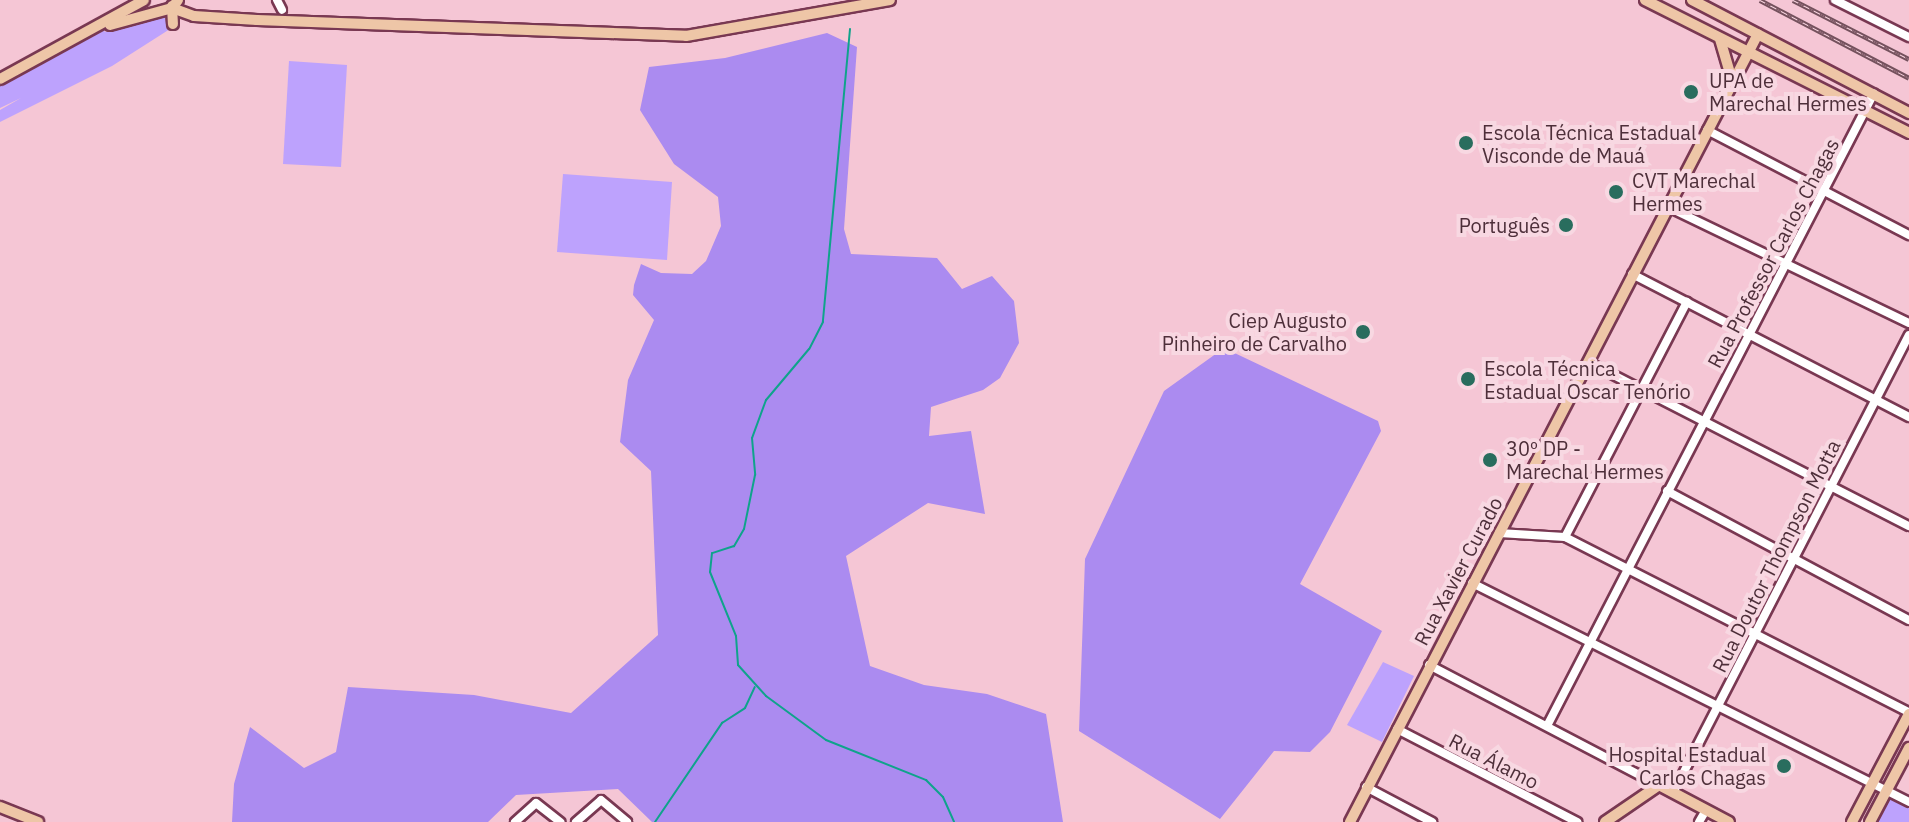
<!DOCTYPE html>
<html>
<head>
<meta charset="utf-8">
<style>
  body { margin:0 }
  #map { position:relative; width:1909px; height:822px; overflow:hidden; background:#f5c6d5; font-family:"IBM Plex Sans",sans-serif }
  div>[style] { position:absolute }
  .green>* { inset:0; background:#bda2fd }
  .forest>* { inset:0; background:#ab8bf0 }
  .stream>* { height:2px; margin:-1px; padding:0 1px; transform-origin:1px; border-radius:1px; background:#0fa38b }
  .roads { filter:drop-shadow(2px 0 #793852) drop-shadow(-2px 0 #793852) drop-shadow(0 2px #793852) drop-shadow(0 -2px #793852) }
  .minor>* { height:8px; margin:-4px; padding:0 4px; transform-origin:4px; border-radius:4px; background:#fff }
  .major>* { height:10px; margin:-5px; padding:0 5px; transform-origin:5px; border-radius:5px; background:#eec6a7 }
  .rail>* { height:5px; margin-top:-2.5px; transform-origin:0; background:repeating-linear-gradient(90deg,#f8d8e2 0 6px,#74515d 0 12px); box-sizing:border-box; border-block:2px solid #74515d }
  .dots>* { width:22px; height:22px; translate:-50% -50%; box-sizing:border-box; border:4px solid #f8d8e2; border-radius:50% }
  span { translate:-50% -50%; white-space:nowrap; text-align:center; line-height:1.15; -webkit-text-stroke:8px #f8d8e2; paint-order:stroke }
  .poi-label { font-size:20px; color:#4e2f3a }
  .left { translate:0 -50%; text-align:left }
  .right { translate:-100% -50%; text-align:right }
  .street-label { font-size:20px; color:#4e2f3a }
</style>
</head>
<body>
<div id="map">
  <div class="green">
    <i style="clip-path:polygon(144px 14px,169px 19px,170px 29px,112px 66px,0 122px,0 110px,21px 98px,0 108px,0 80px,101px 27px,105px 32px)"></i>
    <i style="clip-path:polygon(289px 61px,347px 65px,341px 167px,283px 164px)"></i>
    <i style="clip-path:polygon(563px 174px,672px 182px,667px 260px,557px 252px)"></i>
    <i style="clip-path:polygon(1383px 662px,1414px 676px,1382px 742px,1347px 725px)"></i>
    <i style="clip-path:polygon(1887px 795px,1909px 806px,1909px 822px,1874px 822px)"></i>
  </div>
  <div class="forest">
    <i style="clip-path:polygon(827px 33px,857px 47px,844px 229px,851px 254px,937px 258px,962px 289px,992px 276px,1014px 301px,1019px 343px,1000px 378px,983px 390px,931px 407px,929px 436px,971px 431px,985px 514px,928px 503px,846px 556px,870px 666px,924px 685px,987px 694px,1046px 714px,1063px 822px,652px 822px,618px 789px,516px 795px,488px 822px,232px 822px,234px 784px,250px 727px,304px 768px,336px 752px,348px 687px,474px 695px,571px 713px,658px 635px,651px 471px,620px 442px,628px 380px,654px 320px,633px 295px,634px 285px,641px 264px,661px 273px,692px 274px,706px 261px,721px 226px,718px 197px,674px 164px,640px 110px,649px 67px,725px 58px)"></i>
    <i style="clip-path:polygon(1224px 348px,1378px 421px,1381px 431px,1300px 584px,1382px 631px,1330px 732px,1310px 752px,1274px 751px,1220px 819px,1079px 731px,1085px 559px,1164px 391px)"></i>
  </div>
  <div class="stream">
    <i style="left:850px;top:29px;width:294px;rotate:95.3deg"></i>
    <i style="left:823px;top:322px;width:30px;rotate:117deg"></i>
    <i style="left:809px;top:349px;width:67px;rotate:130.1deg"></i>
    <i style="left:766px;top:400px;width:40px;rotate:110.2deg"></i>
    <i style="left:752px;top:438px;width:37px;rotate:85deg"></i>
    <i style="left:755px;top:475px;width:55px;rotate:101.5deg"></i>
    <i style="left:744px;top:529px;width:20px;rotate:120deg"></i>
    <i style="left:734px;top:546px;width:23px;rotate:162deg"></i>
    <i style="left:712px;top:553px;width:19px;rotate:96deg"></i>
    <i style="left:710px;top:572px;width:69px;rotate:67.9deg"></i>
    <i style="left:736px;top:636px;width:29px;rotate:86deg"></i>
    <i style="left:738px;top:665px;width:42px;rotate:47.9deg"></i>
    <i style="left:766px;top:696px;width:74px;rotate:36.3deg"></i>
    <i style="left:826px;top:740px;width:108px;rotate:21.8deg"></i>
    <i style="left:926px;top:780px;width:24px;rotate:45deg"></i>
    <i style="left:943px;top:797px;width:27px;rotate:66deg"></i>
    <i style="left:655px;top:822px;width:120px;rotate:-55.9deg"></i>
    <i style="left:722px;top:723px;width:27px;rotate:-33deg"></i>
    <i style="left:745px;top:708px;width:23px;rotate:-65deg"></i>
  </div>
  <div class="roads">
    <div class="minor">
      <i style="left:277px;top:0;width:11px;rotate:63deg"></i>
      <i style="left:1835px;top:0;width:83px;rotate:26.6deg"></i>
      <i style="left:1707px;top:130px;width:228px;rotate:27.5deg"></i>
      <i style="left:1668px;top:207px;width:267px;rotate:25.7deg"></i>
      <i style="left:1632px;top:274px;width:312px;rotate:27.3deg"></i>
      <i style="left:1588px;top:362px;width:360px;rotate:27.1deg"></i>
      <i style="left:1667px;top:491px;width:274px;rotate:28.1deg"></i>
      <i style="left:1499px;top:533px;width:66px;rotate:3.5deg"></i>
      <i style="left:1565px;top:537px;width:386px;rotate:27deg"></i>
      <i style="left:1565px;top:537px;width:265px;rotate:-62.6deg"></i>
      <i style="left:1472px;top:583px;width:489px;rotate:26.6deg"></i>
      <i style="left:1429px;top:665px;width:259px;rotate:27.6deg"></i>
      <i style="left:1547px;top:726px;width:712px;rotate:-62.68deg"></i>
      <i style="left:1397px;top:729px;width:203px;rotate:27.3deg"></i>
      <i style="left:1366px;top:787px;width:75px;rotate:27.9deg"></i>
      <i style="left:1673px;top:793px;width:515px;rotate:-62.74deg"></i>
      <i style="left:515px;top:822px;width:28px;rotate:-42deg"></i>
      <i style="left:536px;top:803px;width:31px;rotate:38deg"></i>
      <i style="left:576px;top:822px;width:33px;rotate:-41deg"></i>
      <i style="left:601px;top:800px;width:34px;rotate:40deg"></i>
      <i style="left:1699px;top:822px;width:14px;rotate:-60deg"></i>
    </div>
    <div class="major">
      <i style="left:1645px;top:0;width:296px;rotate:26.7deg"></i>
      <i style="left:1692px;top:0;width:245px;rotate:27.5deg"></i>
      <i style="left:172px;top:6px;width:18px;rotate:87deg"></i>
      <i style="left:172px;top:8px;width:23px;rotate:20deg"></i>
      <i style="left:194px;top:16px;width:63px;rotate:3.6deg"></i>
      <i style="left:257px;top:20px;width:429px;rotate:2.1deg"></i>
      <i style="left:686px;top:36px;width:207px;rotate:-10deg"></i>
      <i style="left:110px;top:25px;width:64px;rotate:-15.3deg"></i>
      <i style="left:172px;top:8px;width:10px;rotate:-53deg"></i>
      <i style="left:1720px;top:39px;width:43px;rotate:73.7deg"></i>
      <i style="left:0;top:79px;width:164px;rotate:-28.7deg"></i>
      <i style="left:0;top:807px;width:41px;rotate:21.5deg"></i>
      <i style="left:1350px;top:822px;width:887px;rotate:-62.63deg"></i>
      <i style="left:1605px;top:822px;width:65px;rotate:-34.4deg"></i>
      <i style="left:1659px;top:785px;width:79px;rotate:27.9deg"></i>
      <i style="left:1852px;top:822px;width:122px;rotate:-62.2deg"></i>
      <i style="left:1870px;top:822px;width:84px;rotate:-62.2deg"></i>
    </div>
  </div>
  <div class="rail">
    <i style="left:1760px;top:0;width:168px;rotate:27.6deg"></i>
    <i style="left:1793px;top:0;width:130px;rotate:27deg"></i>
  </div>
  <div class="dots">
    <i style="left:1691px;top:92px;background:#296d5e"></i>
    <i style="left:1466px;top:143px;background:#296d5e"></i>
    <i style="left:1616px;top:192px;background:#296d5e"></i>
    <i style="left:1566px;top:225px;background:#296d5e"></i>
    <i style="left:1363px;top:332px;background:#296d5e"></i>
    <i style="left:1468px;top:379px;background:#296d5e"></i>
    <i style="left:1490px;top:460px;background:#296d5e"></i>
    <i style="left:1784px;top:766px;background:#296d5e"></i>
  </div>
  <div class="poi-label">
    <span class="left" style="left:1709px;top:92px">UPA de<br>Marechal Hermes</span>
    <span class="left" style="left:1482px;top:144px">Escola Técnica Estadual<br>Visconde de Mauá</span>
    <span class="left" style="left:1632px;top:192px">CVT Marechal<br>Hermes</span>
    <span class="right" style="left:1550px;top:225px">Português</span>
    <span class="right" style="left:1347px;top:332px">Ciep Augusto<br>Pinheiro de Carvalho</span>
    <span class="left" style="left:1484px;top:380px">Escola Técnica<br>Estadual Oscar Tenório</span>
    <span class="left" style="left:1506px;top:460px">30º DP -<br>Marechal Hermes</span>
    <span class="right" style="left:1766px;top:766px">Hospital Estadual<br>Carlos Chagas</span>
  </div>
  <div class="street-label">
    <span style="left:1773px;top:253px;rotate:-62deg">Rua Professor Carlos Chagas</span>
    <span style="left:1776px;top:556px;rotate:-63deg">Rua Doutor Thompson Motta</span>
    <span style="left:1458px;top:571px;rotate:-62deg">Rua Xavier Curado</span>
    <span style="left:1494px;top:761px;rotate:27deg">Rua Álamo</span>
  </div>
</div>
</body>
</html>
